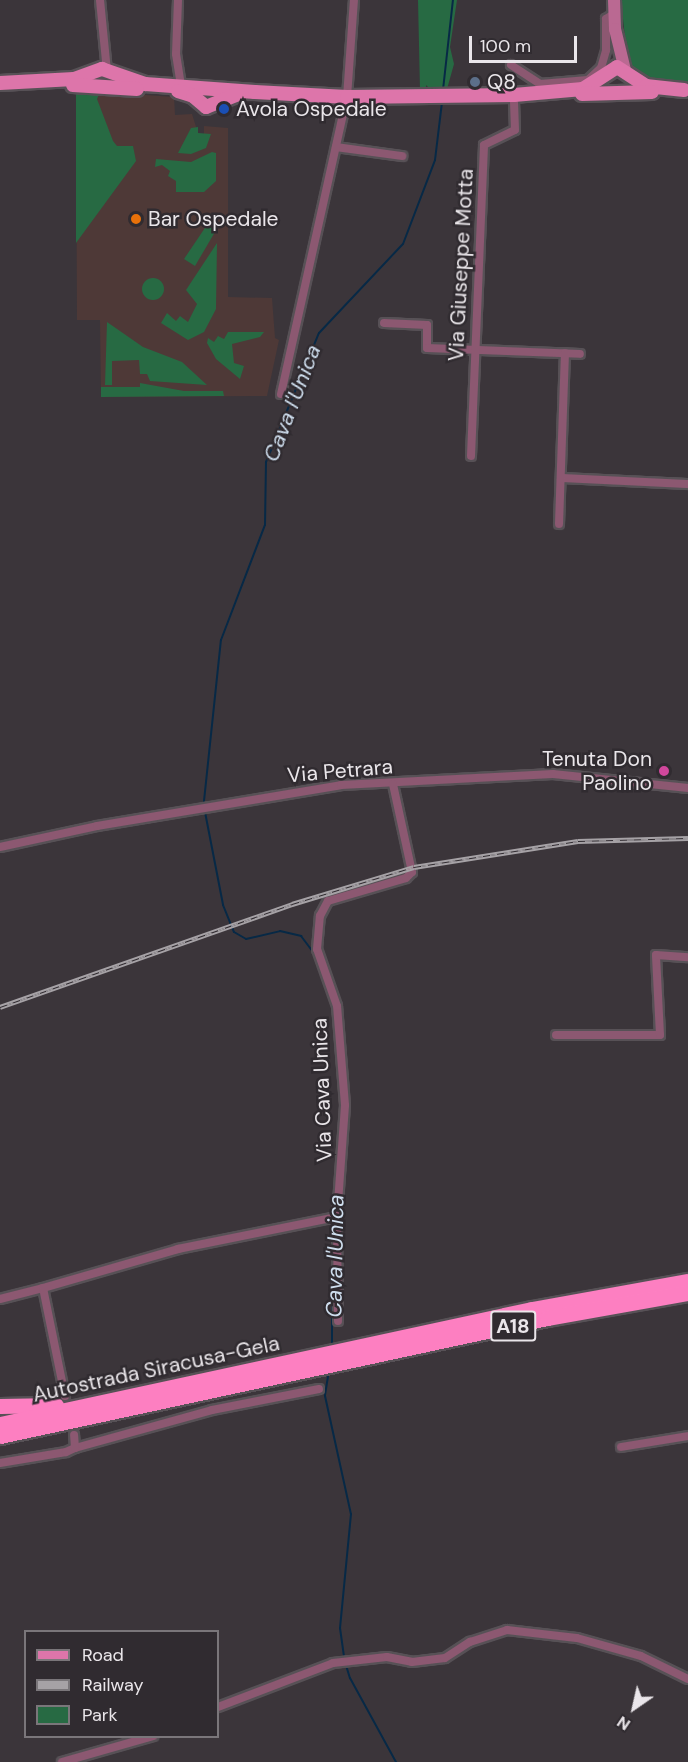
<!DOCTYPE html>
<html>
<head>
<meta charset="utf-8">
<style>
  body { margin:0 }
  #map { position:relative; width:688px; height:1762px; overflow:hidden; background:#3b353a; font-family:"DM Sans",sans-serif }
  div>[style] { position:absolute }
  .medical>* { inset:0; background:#4e3937 }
  .green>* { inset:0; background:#276a43 }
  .round { border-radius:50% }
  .stream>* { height:2px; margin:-1px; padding:0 1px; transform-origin:1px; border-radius:1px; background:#072946 }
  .roads { filter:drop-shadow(2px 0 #575156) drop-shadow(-2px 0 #575156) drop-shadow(0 2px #575156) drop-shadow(0 -2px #575156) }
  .street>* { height:8px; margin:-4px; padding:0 4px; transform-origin:4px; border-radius:4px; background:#8c5871 }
  .secondary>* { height:12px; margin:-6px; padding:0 6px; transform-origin:6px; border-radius:6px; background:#ba6992 }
  .primary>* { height:14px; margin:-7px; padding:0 7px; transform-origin:7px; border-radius:7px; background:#dd75aa }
  .highway>* { height:15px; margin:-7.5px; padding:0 7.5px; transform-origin:7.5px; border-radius:7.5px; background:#fd7fc1 }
  .rail>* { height:4.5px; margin-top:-2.25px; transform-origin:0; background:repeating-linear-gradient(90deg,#302b30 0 7px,#a6a2a6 0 14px); box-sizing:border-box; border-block:2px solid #a6a2a6 }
  .dots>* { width:16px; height:16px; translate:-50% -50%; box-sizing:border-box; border:3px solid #302b30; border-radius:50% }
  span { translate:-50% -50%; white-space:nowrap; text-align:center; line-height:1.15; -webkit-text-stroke:5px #302b30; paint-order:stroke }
  .shield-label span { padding:2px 4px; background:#302b30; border:2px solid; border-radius:4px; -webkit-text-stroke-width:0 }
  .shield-label { font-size:20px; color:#eae6ea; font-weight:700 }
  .poi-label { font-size:21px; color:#eae6ea }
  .left { translate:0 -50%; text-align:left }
  .right { translate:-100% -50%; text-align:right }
  .street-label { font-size:21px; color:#eae6ea }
  .water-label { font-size:22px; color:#cfdeee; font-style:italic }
  .legend { position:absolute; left:24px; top:1630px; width:195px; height:108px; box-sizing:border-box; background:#302b30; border:2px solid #7a767a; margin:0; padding:8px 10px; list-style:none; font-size:18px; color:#eae6ea }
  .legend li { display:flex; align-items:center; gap:12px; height:30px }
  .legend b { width:30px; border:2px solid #7a767a }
  .north { position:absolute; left:604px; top:1678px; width:60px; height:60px; -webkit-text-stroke:4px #302b30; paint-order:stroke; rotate:214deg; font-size:16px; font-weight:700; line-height:24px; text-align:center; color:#eae6ea }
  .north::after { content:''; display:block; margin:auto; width:21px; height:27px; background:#eae6ea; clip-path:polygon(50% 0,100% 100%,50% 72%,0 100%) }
  .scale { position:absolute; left:469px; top:36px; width:108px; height:27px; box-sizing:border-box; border:3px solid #eae6ea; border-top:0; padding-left:8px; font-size:18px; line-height:21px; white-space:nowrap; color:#eae6ea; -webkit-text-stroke:4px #302b30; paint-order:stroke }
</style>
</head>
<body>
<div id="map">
  <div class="medical">
    <i style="clip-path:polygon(76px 90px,174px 97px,175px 115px,192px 114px,198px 133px,204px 134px,204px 126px,228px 128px,228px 297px,272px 298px,275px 338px,279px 340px,267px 396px,101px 397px,100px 320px,77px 320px)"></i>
  </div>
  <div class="green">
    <i style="clip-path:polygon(418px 0,457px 0,450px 47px,454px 64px,447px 89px,431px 90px,426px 85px,426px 90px,420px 90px)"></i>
    <i style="clip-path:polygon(621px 0,688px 0,688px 83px,652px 84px,628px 66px)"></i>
    <i style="clip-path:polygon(76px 90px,100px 92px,97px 99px,113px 141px,117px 146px,133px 146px,136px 161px,76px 243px)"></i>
    <i style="clip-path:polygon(198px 127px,198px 133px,211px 134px,206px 148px,191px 154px,178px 153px,191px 128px)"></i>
    <i style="clip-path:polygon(212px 152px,216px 153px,216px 181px,204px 192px,176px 192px,176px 181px,168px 176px,170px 171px,162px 165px,155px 167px,156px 159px,191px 162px)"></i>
    <i style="clip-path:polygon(215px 213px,215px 232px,195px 266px,184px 259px)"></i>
    <i style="clip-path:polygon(217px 243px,216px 309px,204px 332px,188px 340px,161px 323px,167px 313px,176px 321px,180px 316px,188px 322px,197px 304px,186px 290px)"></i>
    <i class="round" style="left:142px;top:278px;width:22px;height:22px"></i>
    <i style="clip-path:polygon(107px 322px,143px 347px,182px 362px,207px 385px,150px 381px,147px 374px,140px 374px,139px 360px,112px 361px,112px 385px,105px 385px)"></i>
    <i style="clip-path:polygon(228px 332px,264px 332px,260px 337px,232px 344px,234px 363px,244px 366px,240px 379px,216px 359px,207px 343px,208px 338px,214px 342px,218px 336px,224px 339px)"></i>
    <i style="clip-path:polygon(140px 383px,184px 391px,223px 391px,224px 396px,101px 397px,101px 387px,140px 387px)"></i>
  </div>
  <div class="stream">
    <i style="left:443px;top:90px;width:91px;rotate:-83.7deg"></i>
    <i style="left:204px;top:801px;width:162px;rotate:-84deg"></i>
    <i style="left:221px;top:640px;width:123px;rotate:-69.1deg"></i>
    <i style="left:265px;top:525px;width:63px;rotate:-89.1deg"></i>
    <i style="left:266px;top:462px;width:139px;rotate:-67.7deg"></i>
    <i style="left:319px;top:333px;width:122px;rotate:-46.7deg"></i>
    <i style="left:403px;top:244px;width:90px;rotate:-69.1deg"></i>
    <i style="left:435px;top:160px;width:58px;rotate:-83.1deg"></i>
    <i style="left:205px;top:812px;width:95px;rotate:79deg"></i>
    <i style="left:223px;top:905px;width:29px;rotate:68deg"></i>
    <i style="left:234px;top:932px;width:14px;rotate:30deg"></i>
    <i style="left:246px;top:939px;width:35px;rotate:-13deg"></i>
    <i style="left:280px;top:931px;width:22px;rotate:13deg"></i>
    <i style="left:301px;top:936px;width:21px;rotate:53deg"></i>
    <i style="left:319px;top:967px;width:18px;rotate:71deg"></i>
    <i style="left:332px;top:1215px;width:15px;rotate:-82deg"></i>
    <i style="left:332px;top:1221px;width:126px;rotate:90deg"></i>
    <i style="left:329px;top:1370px;width:26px;rotate:99deg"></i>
    <i style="left:325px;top:1396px;width:121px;rotate:77.6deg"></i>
    <i style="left:351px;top:1514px;width:115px;rotate:95.5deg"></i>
    <i style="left:340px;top:1628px;width:34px;rotate:82deg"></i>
    <i style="left:345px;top:1662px;width:17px;rotate:73deg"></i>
    <i style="left:350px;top:1678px;width:96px;rotate:61.3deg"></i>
  </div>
  <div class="roads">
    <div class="street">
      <i style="left:100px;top:0;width:71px;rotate:84.4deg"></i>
      <i style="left:178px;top:0;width:54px;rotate:92.1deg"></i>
      <i style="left:176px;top:54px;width:32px;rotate:81deg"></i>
      <i style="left:511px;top:65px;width:35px;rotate:33deg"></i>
      <i style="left:540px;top:84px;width:48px;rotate:-4.8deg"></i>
      <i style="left:588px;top:80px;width:18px;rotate:-43deg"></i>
      <i style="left:601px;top:68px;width:19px;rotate:-74deg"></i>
      <i style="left:606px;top:50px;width:31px;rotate:-90deg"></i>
      <i style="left:606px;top:19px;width:9px;rotate:-32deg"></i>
      <i style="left:336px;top:147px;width:67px;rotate:7.8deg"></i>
      <i style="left:384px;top:323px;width:43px;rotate:2.7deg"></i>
      <i style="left:427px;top:325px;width:23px;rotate:90deg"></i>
      <i style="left:427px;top:348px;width:153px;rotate:2.2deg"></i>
      <i style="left:281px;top:394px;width:304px;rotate:-77.5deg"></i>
      <i style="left:347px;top:97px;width:97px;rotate:-85.9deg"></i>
      <i style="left:471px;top:456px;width:311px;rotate:-87.6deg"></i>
      <i style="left:484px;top:145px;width:34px;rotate:-26deg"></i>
      <i style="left:515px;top:130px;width:35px;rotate:-92deg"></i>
      <i style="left:561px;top:478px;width:127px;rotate:2.7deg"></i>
      <i style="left:559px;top:524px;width:171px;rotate:-88deg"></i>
      <i style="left:0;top:847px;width:99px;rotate:-12.2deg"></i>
      <i style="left:97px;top:826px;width:247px;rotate:-9.5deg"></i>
      <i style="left:341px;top:785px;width:212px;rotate:-3deg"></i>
      <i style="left:553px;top:774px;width:136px;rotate:5.9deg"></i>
      <i style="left:556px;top:1035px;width:104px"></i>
      <i style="left:660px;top:1035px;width:80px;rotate:-92.9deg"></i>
      <i style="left:656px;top:955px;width:32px;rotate:4deg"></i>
      <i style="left:0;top:1299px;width:44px;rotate:-14.3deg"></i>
      <i style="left:338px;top:1321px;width:104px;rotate:-90.6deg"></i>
      <i style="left:337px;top:1217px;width:112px;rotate:-85.9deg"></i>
      <i style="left:345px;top:1105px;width:99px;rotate:-94.6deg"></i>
      <i style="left:337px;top:1006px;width:60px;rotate:-109.3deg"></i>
      <i style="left:317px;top:949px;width:33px;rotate:-85deg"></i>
      <i style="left:320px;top:916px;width:17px;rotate:-62deg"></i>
      <i style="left:328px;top:901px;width:81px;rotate:-16.4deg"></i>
      <i style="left:406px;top:878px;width:8px;rotate:-45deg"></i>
      <i style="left:412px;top:872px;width:90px;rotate:-102.2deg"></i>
      <i style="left:65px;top:1396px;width:110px;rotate:-101.5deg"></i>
      <i style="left:43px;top:1288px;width:141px;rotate:-16.1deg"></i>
      <i style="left:178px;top:1249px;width:162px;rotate:-11.4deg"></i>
      <i style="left:621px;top:1447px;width:68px;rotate:-9.3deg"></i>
      <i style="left:75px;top:1448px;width:142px;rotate:-15.5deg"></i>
      <i style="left:212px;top:1410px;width:109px;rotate:-11.1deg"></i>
      <i style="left:0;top:1463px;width:67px;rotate:-9.5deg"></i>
      <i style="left:66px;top:1452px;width:10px;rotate:-24deg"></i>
      <i style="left:75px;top:1448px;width:13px;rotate:-94deg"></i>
      <i style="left:218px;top:1707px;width:123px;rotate:-20.9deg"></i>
      <i style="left:333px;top:1663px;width:54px;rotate:-6.3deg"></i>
      <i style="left:387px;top:1657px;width:25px;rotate:11deg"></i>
      <i style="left:412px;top:1662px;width:33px;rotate:-7deg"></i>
      <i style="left:445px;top:1658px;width:30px;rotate:-33deg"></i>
      <i style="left:470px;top:1642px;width:39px;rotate:-18deg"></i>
      <i style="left:507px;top:1630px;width:70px;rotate:6.5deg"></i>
      <i style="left:577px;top:1638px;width:66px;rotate:15.7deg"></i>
      <i style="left:641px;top:1656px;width:52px;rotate:26.1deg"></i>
      <i style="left:62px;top:1762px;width:95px;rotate:-15.9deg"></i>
    </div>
    <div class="secondary">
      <i style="left:614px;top:0;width:29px;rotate:88deg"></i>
      <i style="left:615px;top:29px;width:42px;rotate:76.3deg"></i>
    </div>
    <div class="primary">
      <i style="left:0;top:83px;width:74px;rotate:-3.1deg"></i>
      <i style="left:74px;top:79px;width:30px;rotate:-20deg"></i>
      <i style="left:102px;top:69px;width:46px;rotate:19.2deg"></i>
      <i style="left:145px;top:84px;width:110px;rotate:4.2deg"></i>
      <i style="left:255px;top:92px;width:92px;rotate:3.1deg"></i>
      <i style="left:347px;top:97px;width:167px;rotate:-0.7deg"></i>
      <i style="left:514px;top:95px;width:69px;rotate:-5deg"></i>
      <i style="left:583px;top:89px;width:40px;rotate:-32.9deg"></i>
      <i style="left:617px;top:67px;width:35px;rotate:33deg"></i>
      <i style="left:646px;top:86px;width:38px;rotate:6deg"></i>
      <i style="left:73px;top:85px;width:64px;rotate:3.6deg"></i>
      <i style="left:178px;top:91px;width:16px;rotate:18deg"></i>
      <i style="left:193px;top:96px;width:17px;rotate:40deg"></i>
      <i style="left:206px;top:107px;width:35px;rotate:-22deg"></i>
      <i style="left:582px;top:94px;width:70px;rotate:-1.6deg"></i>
    </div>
    <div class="highway">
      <i style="left:0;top:1406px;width:56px;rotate:-1deg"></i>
      <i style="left:0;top:1424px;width:544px;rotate:-12.2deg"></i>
      <i style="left:532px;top:1309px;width:158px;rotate:-10.2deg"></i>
      <i style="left:0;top:1436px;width:560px;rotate:-12.17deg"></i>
      <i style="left:547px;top:1318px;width:143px;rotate:-10.1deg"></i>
    </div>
  </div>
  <div class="rail">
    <i style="left:0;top:1007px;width:310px;rotate:-19.4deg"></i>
    <i style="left:292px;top:904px;width:127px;rotate:-16.9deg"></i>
    <i style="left:414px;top:867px;width:166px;rotate:-9deg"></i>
    <i style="left:578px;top:841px;width:110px;rotate:-1.6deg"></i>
  </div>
  <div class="dots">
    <i style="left:475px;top:82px;background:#5c6f8a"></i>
    <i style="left:224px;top:109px;background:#1a4fb4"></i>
    <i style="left:136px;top:219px;background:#e8710a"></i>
    <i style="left:664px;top:771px;background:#d1479c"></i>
  </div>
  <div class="shield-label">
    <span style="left:513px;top:1326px">A18</span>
  </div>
  <div class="poi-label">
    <span class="left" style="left:487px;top:82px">Q8</span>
    <span class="left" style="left:236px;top:109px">Avola Ospedale</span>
    <span class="left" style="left:148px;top:219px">Bar Ospedale</span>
    <span class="right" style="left:652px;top:771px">Tenuta Don<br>Paolino</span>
  </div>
  <div class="street-label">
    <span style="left:461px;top:265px;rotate:-87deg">Via Giuseppe Motta</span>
    <span style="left:340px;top:771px;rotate:-5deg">Via Petrara</span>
    <span style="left:322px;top:1090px;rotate:-92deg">Via Cava Unica</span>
    <span style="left:156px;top:1369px;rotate:-12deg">Autostrada Siracusa-Gela</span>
  </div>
  <div class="water-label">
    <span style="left:292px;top:403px;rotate:-69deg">Cava l'Unica</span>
    <span style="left:335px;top:1256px;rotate:-89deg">Cava l'Unica</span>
  </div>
  <ul class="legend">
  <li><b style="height:8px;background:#dd75aa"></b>Road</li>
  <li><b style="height:8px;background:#a6a2a6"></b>Railway</li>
  <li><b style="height:16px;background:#276a43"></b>Park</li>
  </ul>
  <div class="north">N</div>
  <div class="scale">100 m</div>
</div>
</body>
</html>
